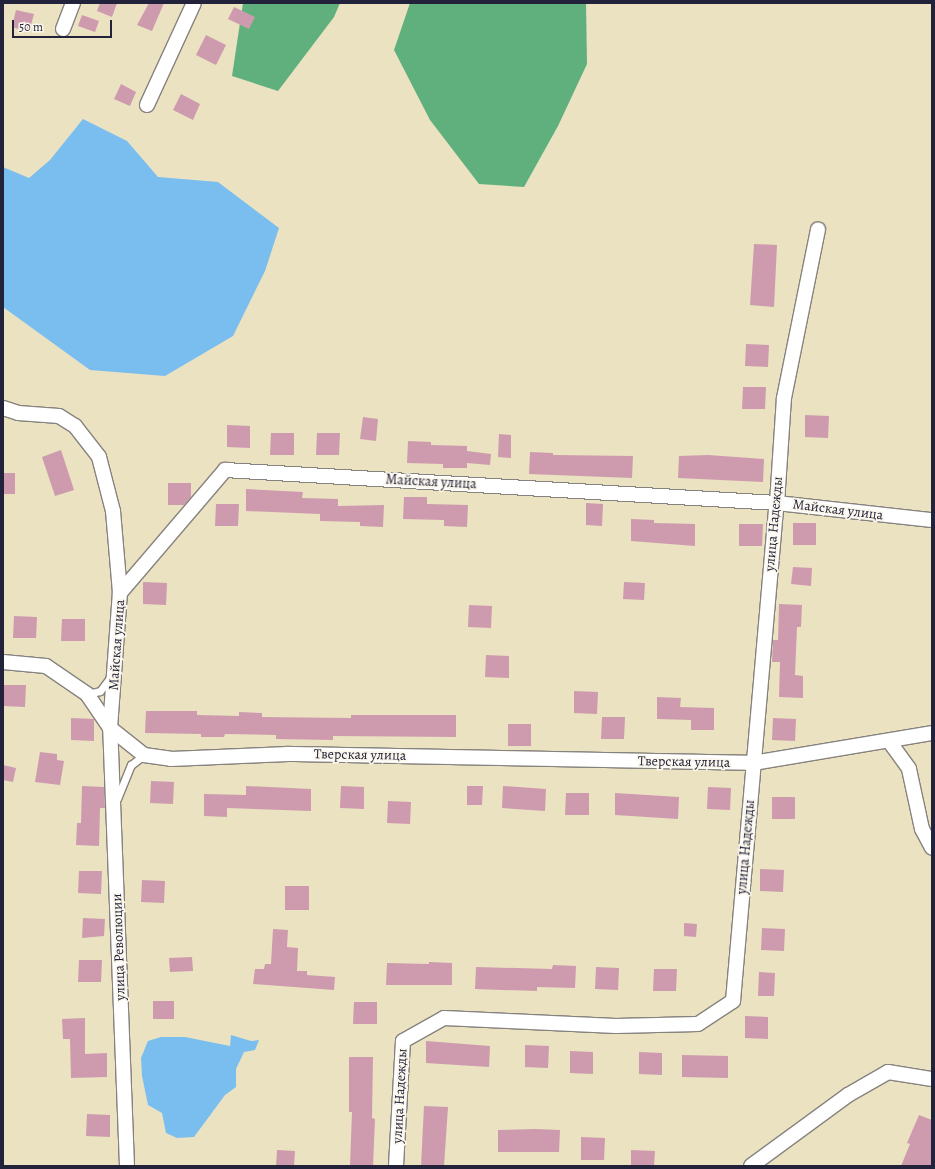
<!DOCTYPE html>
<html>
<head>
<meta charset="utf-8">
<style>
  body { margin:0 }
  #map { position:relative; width:935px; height:1169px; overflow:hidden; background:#eae2c0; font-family:Alegreya,serif }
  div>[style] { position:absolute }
  .forest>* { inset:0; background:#60b07e }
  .water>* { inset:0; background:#7abef0 }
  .building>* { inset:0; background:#ce9bae }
  .roads { filter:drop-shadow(1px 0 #86827e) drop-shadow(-1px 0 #86827e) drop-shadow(0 1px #86827e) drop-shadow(0 -1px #86827e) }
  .service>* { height:7px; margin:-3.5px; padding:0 3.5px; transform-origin:3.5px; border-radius:3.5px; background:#fff }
  .minor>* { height:14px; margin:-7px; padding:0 7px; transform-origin:7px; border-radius:7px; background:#fff }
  span { translate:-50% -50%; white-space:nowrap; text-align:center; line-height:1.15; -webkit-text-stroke:3.5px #fbf7ec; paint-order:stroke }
  .street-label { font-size:14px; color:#22223b }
  .frame { position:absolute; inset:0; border:4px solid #22223b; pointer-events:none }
  .scale { position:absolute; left:12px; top:20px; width:100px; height:18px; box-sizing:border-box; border:2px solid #22223b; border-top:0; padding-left:5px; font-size:12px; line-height:14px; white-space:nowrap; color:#22223b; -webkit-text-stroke:3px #fbf7ec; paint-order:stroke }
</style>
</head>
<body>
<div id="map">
  <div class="forest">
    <i style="clip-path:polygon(243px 3px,340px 3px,334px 17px,278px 91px,232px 76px)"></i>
    <i style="clip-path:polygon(410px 3px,586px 3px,587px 64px,558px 126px,524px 187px,479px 184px,430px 120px,394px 50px)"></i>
  </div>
  <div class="water">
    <i style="clip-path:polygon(83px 119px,127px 141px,158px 177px,218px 182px,279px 228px,265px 271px,233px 336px,165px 376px,90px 370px,3px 307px,3px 167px,29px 178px,50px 160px)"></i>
    <i style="clip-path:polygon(231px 1035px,251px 1041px,259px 1040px,255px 1050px,244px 1052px,236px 1069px,236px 1087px,225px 1095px,194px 1137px,177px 1138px,166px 1133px,162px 1113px,148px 1105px,142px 1076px,141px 1058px,148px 1041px,161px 1037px,185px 1037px,230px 1046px)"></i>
  </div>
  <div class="building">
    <i style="clip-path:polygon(100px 3px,117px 3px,112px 17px,97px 11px)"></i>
    <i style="clip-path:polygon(149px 3px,164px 3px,152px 31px,137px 25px)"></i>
    <i style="clip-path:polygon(234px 7px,255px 17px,249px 29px,228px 19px)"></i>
    <i style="clip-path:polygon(16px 10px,34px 14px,29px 32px,12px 27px)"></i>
    <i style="clip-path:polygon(82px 15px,99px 21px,95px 32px,78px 26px)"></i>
    <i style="clip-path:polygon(206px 35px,226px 45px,216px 65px,196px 55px)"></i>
    <i style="clip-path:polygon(121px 84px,136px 92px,130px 106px,114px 99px)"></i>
    <i style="clip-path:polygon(181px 94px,200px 104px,193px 120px,173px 110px)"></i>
    <i style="clip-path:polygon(754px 244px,777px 245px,774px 307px,750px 305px)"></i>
    <i style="clip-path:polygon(746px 344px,769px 345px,768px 367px,745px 366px)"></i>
    <i style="clip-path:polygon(743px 387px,766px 387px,765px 409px,742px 409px)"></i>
    <i style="clip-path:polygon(805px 415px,829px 416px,828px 438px,805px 437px)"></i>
    <i style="clip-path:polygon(363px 417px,378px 419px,376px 441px,360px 439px)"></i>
    <i style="clip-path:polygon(227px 425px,250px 426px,250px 448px,227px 447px)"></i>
    <i style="clip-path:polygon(271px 433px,294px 433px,294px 455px,270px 455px)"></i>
    <i style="clip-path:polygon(317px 433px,340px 433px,339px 455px,316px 455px)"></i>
    <i style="clip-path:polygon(499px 434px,511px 435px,511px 458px,498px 457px)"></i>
    <i style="clip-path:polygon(408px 441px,431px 442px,431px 445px,467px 446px,467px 451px,491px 454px,490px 465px,467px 463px,467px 468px,443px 468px,443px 464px,407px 463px)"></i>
    <i style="clip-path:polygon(61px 450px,74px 490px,55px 496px,42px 457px)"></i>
    <i style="clip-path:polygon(530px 452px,553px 453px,553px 455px,633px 456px,632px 478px,529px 474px)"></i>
    <i style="clip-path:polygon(708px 455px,764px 459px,763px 482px,678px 478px,679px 456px)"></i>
    <i style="clip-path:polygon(3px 473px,15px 473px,15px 494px,3px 494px)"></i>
    <i style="clip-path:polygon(168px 483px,191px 483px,191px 497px,184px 505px,168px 505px)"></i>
    <i style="clip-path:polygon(246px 489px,303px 492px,302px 498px,338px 499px,338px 506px,384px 505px,383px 527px,360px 526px,360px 522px,320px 521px,320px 514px,246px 511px)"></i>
    <i style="clip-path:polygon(404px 497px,427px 497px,427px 504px,468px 505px,467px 527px,444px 526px,444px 520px,403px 519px)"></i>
    <i style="clip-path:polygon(586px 503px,603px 504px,602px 526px,586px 525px)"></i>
    <i style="clip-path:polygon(216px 504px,239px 504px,238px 526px,215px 526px)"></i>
    <i style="clip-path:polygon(631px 519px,654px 520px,654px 523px,695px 524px,695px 546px,631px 541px)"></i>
    <i style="clip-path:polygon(793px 523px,816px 523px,816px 545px,793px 545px)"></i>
    <i style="clip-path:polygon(739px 524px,763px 524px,762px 546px,739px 546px)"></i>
    <i style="clip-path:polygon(793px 567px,812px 568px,811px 586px,791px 584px)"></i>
    <i style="clip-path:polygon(143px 582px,167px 583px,166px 605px,143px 604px)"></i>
    <i style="clip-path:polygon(624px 582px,645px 583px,644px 600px,623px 599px)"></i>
    <i style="clip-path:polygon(779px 604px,802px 605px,801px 627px,797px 627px,795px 675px,803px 676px,803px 698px,779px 697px,780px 662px,772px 662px,773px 640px,778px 640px)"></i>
    <i style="clip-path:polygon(469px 605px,492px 606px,491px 628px,468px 627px)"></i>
    <i style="clip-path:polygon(14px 616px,37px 617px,36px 638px,13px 638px)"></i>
    <i style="clip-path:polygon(62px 619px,85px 619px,85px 641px,61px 641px)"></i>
    <i style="clip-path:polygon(486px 655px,509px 656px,509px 678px,485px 677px)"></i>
    <i style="clip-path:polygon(3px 685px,26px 685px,25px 707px,3px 706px)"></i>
    <i style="clip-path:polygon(574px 691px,598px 692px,597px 714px,574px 713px)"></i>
    <i style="clip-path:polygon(657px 697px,681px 698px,680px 707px,714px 708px,714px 730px,691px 730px,691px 720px,657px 719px)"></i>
    <i style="clip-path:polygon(146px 711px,197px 711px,197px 715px,239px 716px,239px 712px,262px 713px,262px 717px,351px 718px,351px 715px,456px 715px,456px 737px,333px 736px,333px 740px,276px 739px,276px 735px,225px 734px,224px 737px,201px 737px,201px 734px,145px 733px)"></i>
    <i style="clip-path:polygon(602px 717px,625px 717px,624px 739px,601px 739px)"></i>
    <i style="clip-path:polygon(71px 718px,94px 719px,94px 741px,71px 740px)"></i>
    <i style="clip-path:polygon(773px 718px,796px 719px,795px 741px,772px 740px)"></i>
    <i style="clip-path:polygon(508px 724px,531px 724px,531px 746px,508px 746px)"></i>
    <i style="clip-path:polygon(40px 752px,57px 754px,57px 760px,64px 761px,60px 785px,35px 782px)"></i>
    <i style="clip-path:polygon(3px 765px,16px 768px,13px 782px,3px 780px)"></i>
    <i style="clip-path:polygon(151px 781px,174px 782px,173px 804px,150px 803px)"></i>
    <i style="clip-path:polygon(82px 786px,104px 787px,105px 808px,100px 808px,99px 846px,76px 845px,77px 823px,81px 823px)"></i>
    <i style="clip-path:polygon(246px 786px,311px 789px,311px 811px,227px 808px,227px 817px,204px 816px,204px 794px,246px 795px)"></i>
    <i style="clip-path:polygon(341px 786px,364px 787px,364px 809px,340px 808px)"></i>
    <i style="clip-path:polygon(467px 786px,483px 786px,482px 805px,467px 805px)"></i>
    <i style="clip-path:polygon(503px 786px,546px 789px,545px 811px,502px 808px)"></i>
    <i style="clip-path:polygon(708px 787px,731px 788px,730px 810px,707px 809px)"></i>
    <i style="clip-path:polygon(566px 793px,589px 793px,589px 815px,565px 815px)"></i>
    <i style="clip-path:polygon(615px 793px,679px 797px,678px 819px,615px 815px)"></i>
    <i style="clip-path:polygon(772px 797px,795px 797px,795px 819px,772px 819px)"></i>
    <i style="clip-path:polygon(388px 801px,411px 802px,410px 824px,387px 823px)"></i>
    <i style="clip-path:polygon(760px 869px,784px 870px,783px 892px,760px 891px)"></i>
    <i style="clip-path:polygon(79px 871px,102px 871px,101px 894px,78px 893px)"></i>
    <i style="clip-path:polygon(142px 880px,165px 881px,164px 903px,141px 902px)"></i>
    <i style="clip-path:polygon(285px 886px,309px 886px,309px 910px,285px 910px)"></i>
    <i style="clip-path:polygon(83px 918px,105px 919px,104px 936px,82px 938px)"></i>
    <i style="clip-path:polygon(684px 923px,697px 924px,696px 937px,684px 936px)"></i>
    <i style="clip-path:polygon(762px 928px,785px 929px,784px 951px,761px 950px)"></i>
    <i style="clip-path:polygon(273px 929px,288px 930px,287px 947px,298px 948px,297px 971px,307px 971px,307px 975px,335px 977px,334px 990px,253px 984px,255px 969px,264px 969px,265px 964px,271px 964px)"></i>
    <i style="clip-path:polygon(192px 957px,193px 971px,170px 972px,169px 958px)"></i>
    <i style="clip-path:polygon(79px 960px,102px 960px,101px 982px,78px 982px)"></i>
    <i style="clip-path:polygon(429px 962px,452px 963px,452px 985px,386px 985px,387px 963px,429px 964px)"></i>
    <i style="clip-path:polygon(553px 965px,576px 966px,575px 988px,537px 987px,537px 991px,475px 989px,476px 967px,552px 969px)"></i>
    <i style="clip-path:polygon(596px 967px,619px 968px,618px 990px,595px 989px)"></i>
    <i style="clip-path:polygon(654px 969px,677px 969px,676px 991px,653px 991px)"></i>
    <i style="clip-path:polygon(759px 972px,775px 973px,774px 996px,758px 996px)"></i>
    <i style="clip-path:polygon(153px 1001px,174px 1001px,174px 1019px,153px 1019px)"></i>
    <i style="clip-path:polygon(354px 1002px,377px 1002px,377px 1024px,353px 1024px)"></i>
    <i style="clip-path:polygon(745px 1016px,768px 1017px,768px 1039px,745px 1038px)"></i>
    <i style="clip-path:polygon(85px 1018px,85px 1054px,107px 1053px,107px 1077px,71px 1078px,70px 1039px,63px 1039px,62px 1019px)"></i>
    <i style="clip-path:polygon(426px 1041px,490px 1046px,489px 1067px,426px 1063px)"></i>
    <i style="clip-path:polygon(525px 1045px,549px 1046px,548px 1068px,525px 1067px)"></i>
    <i style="clip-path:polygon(570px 1051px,593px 1052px,593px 1074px,570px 1073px)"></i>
    <i style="clip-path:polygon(639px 1052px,662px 1053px,662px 1075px,639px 1074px)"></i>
    <i style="clip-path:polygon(682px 1055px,728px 1056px,728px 1078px,682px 1077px)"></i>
    <i style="clip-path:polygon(349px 1057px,373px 1057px,372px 1118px,375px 1119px,373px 1166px,350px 1166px,352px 1112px,349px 1112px)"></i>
    <i style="clip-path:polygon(424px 1106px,448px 1107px,444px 1166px,421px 1166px)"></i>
    <i style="clip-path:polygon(87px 1114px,110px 1115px,110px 1137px,86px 1136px)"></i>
    <i style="clip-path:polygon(919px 1115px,932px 1120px,932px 1166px,901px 1166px,910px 1144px,907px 1143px)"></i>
    <i style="clip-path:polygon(536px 1129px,560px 1130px,559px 1152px,498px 1152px,498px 1130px)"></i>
    <i style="clip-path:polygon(581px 1137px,605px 1138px,604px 1160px,581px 1160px)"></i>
    <i style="clip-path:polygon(277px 1150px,295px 1151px,294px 1166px,276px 1166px)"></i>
    <i style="clip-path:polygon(631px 1150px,655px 1151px,654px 1166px,631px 1166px)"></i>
  </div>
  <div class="roads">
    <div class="service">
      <i style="left:87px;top:694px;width:13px;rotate:-13deg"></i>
      <i style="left:100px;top:691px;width:20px;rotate:-53deg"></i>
      <i style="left:117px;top:799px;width:37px;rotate:-68deg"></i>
      <i style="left:131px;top:765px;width:16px;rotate:-38deg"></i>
    </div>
    <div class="minor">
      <i style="left:63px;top:29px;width:28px;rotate:-69deg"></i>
      <i style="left:147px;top:105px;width:112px;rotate:-65.3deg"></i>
      <i style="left:3px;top:408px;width:16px;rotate:18deg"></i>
      <i style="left:18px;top:413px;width:41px;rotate:4.2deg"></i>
      <i style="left:59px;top:416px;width:19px;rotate:32deg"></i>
      <i style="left:75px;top:426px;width:39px;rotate:52deg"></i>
      <i style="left:99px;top:457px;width:56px;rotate:75.5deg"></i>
      <i style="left:113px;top:511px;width:82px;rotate:85.1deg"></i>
      <i style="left:3px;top:662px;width:43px;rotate:5.3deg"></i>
      <i style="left:46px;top:666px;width:50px;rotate:34.3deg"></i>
      <i style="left:87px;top:694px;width:41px;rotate:55.9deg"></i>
      <i style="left:110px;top:728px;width:43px;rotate:38.5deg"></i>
      <i style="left:144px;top:755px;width:27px;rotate:8deg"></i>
      <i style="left:171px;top:759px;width:117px;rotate:-2.4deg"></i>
      <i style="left:288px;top:754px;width:465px;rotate:1.1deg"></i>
      <i style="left:753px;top:763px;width:181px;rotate:-9.5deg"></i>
      <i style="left:889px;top:741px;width:34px;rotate:54deg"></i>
      <i style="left:909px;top:769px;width:61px;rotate:77.8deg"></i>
      <i style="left:922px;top:829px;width:21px;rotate:62deg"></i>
      <i style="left:127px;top:1166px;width:438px;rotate:-92.2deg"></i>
      <i style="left:110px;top:728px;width:135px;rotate:-85.8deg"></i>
      <i style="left:120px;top:593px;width:162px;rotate:-49.5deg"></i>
      <i style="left:225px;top:470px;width:553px;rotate:3.42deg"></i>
      <i style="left:777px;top:503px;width:156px;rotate:6.3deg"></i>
      <i style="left:396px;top:1166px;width:125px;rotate:-86.8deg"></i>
      <i style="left:403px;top:1041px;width:47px;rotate:-29.3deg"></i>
      <i style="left:444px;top:1018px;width:172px;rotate:2.7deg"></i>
      <i style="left:616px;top:1026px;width:82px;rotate:-1.4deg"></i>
      <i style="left:698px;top:1024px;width:42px;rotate:-33.3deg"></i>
      <i style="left:733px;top:1001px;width:500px;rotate:-85deg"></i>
      <i style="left:777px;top:503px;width:105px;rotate:-86.2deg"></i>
      <i style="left:784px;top:398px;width:172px;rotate:-78.6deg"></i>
      <i style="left:751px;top:1166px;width:120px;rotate:-36.2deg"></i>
      <i style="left:848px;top:1095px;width:46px;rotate:-29.9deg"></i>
      <i style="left:888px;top:1072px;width:45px;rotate:9deg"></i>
    </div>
  </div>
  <div class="street-label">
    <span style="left:431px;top:482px;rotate:3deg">Майская улица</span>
    <span style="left:838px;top:510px;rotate:7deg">Майская улица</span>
    <span style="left:774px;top:524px;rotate:-85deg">улица Надежды</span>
    <span style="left:117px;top:645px;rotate:-86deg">Майская улица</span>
    <span style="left:360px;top:755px;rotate:1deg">Тверская улица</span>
    <span style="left:684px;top:762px;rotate:1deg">Тверская улица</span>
    <span style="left:746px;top:847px;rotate:-85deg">улица Надежды</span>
    <span style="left:119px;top:947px;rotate:-92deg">улица Революции</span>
    <span style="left:400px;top:1096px;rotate:-87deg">улица Надежды</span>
  </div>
  <div class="frame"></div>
  <div class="scale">50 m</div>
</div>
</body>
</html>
